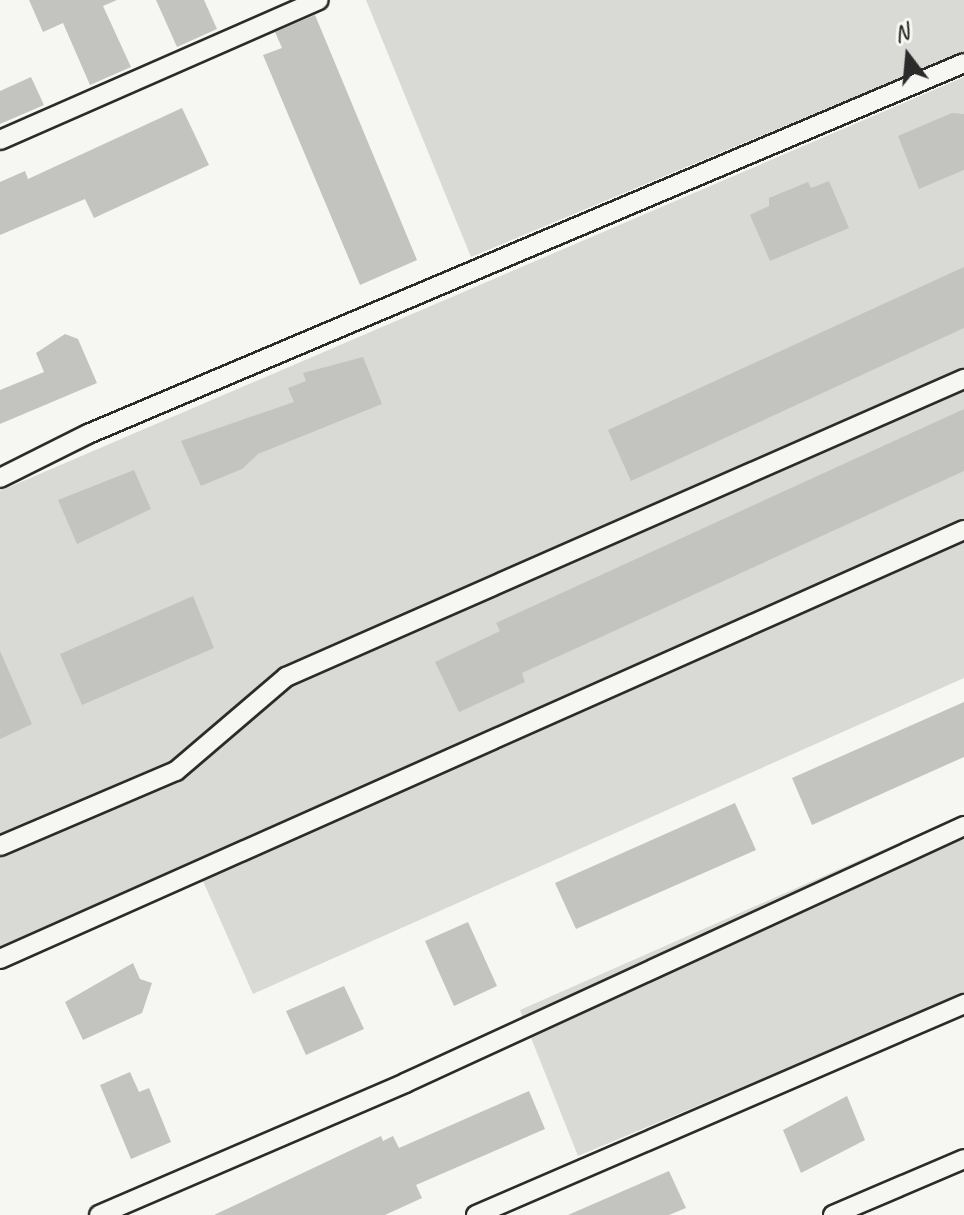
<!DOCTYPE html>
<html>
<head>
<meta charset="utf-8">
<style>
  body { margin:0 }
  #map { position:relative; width:964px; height:1215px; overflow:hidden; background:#f6f6f2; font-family:Caveat,sans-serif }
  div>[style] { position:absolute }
  .green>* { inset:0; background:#d9d9d5 }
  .building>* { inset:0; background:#c3c3c0 }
  .roads { filter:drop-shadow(2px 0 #2b2b2b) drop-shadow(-2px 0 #2b2b2b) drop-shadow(0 2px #2b2b2b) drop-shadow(0 -2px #2b2b2b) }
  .service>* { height:18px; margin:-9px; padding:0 9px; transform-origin:9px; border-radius:9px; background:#f6f6f2 }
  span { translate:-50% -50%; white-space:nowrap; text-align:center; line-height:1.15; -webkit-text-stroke:7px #f6f6f2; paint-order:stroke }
  .north { position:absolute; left:868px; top:16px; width:80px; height:80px; -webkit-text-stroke:6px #f6f6f2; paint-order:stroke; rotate:344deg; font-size:22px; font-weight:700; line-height:32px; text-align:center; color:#2b2b2b }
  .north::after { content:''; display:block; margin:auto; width:28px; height:36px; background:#2b2b2b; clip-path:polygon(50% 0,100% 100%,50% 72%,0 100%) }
</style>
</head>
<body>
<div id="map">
  <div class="green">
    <i style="clip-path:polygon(366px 0,964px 0,964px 51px,471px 257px)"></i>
    <i style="clip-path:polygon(964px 77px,964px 678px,253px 994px,195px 863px,0 948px,0 491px)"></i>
    <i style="clip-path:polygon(964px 814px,964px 994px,578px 1156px,520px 1010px)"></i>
  </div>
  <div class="building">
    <i style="clip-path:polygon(29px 0,117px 0,103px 6px,131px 67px,90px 85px,63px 23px,43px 32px)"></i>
    <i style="clip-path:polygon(156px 0,204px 0,217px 29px,177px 47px)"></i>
    <i style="clip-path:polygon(315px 15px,417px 260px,360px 285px,263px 55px,282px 48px,275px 32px)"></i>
    <i style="clip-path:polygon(31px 77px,44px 105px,0 124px,0 91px)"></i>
    <i style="clip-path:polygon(182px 108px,209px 165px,94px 218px,85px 199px,0 235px,0 182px,25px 171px,28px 179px)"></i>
    <i style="clip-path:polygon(952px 113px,964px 114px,964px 170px,919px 189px,898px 136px)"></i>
    <i style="clip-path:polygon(829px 181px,849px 228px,770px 261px,750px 215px,769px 206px,769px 198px,808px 182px,811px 188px)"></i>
    <i style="clip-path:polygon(964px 267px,964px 328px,631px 481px,608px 430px)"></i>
    <i style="clip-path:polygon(65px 334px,78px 339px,97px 383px,0 424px,0 390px,44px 372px,36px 353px)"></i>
    <i style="clip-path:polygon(363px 357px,382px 404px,258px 454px,242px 469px,201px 486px,181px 441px,294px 402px,288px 388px,306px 381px,303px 373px)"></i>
    <i style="clip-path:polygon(964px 409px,964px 471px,522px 673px,525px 682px,459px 712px,435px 662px,500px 631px,496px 623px)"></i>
    <i style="clip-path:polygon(134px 470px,151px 509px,77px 544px,58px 500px)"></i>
    <i style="clip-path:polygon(193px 596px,214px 648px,82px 705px,60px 654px)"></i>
    <i style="clip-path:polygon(0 651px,32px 724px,0 739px)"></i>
    <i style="clip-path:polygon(964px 702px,964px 757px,812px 825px,792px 778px)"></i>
    <i style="clip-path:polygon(735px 803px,756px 850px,576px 929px,555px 883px)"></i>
    <i style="clip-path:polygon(468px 922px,497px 986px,454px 1006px,425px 941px)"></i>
    <i style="clip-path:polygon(133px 963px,140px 979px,152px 983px,142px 1013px,83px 1040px,65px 1002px)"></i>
    <i style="clip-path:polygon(344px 986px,364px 1029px,306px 1055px,286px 1011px)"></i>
    <i style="clip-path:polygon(130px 1072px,139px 1092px,149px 1088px,171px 1142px,131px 1159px,100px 1085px)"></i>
    <i style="clip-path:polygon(529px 1091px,545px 1129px,416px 1185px,422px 1198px,385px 1215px,214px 1215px,381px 1136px,383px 1141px,393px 1136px,399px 1148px)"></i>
    <i style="clip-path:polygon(847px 1096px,865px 1140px,801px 1173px,783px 1130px)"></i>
    <i style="clip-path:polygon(669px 1171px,686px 1208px,669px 1215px,568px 1215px)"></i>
  </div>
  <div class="roads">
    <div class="service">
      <i style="left:0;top:140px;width:348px;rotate:-23.7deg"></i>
      <i style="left:0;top:478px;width:98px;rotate:-26.6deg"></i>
      <i style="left:88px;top:434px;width:951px;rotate:-22.95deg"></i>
      <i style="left:0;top:846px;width:191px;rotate:-23.1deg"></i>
      <i style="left:176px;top:771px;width:145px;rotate:-40.5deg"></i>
      <i style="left:286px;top:677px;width:741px;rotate:-23.73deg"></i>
      <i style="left:0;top:959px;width:1055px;rotate:-23.99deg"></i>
      <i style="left:99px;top:1215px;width:333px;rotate:-23.3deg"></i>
      <i style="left:405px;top:1083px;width:615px;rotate:-24.69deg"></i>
      <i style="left:476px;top:1215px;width:532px;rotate:-23.38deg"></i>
      <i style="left:833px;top:1215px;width:142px;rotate:-23.1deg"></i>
    </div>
  </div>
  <div class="north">N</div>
</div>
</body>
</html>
